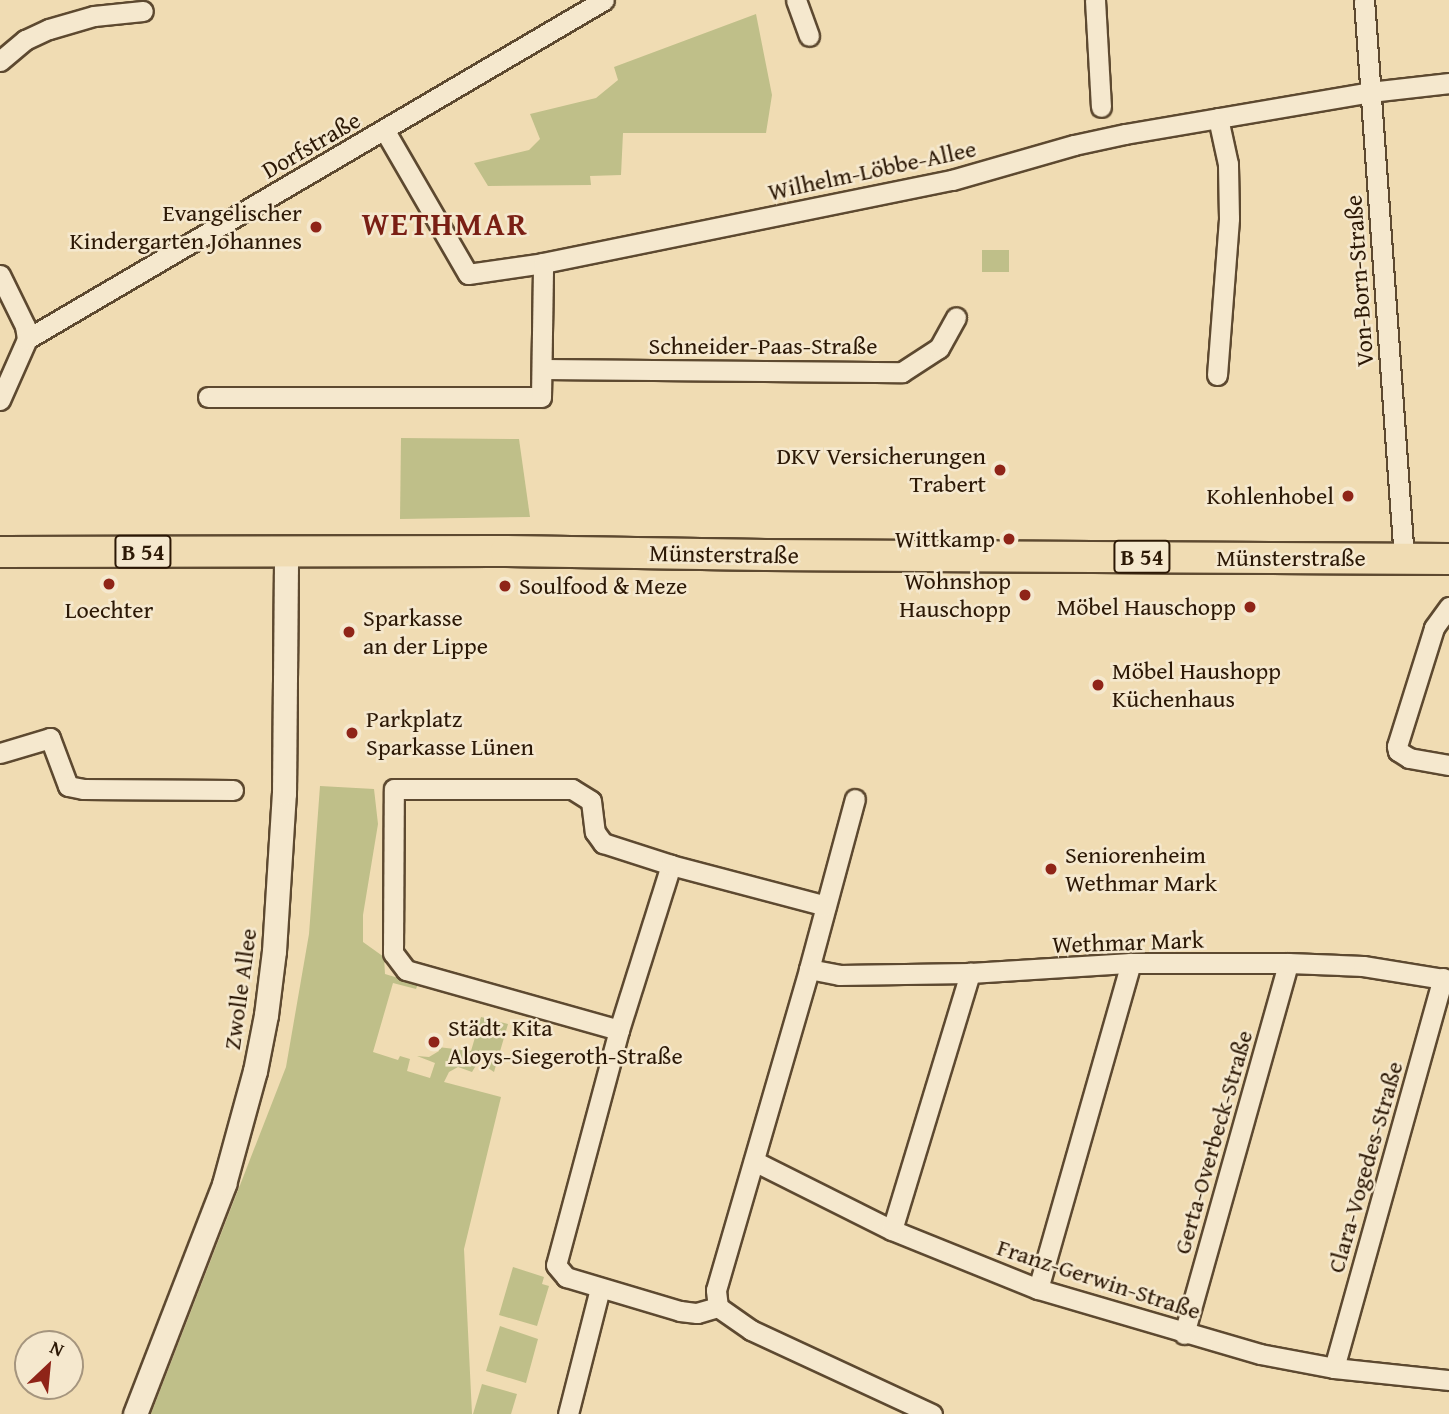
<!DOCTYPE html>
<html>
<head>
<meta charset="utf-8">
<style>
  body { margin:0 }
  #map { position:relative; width:1449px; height:1414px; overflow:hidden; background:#f0dcb3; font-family:"Gentium Book Plus",serif }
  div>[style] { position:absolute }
  .green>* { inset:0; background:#bfbf89 }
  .roads { filter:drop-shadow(2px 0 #5d4930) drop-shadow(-2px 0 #5d4930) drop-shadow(0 2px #5d4930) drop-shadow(0 -2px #5d4930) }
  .minor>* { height:19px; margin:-9.5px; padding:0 9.5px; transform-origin:9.5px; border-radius:9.5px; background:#f5e8ce }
  .tertiary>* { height:23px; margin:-11.5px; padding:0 11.5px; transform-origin:11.5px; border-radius:11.5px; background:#f5e8ce }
  .primary>* { height:30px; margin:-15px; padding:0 15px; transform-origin:15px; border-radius:15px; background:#f0dcb3 }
  .dots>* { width:19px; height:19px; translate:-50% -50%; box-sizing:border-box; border:4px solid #f5e8ce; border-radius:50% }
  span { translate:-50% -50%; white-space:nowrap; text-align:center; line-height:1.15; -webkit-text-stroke:5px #f5e8ce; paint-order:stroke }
  .shield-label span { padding:2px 5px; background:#f5e8ce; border:2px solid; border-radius:5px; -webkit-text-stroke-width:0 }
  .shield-label { font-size:23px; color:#2c1805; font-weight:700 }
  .street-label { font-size:24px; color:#2c1805 }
  .poi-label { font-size:24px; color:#2c1805 }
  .right { translate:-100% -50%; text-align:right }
  .left { translate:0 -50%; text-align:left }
  .district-label { font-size:32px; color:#7a1f14; font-weight:700; letter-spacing:2px }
  .north { position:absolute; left:14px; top:1330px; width:70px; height:70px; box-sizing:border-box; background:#f5e8ce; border:2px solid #a5957e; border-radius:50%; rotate:26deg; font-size:19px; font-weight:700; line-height:28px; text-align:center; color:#2c1805 }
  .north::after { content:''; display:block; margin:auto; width:24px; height:32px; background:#8f2418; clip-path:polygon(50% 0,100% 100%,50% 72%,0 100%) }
</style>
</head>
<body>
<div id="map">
  <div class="green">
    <i style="clip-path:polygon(756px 14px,772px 95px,766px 133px,623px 133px,621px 175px,590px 176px,591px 185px,488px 186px,474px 163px,529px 150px,540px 139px,530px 114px,596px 98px,618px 80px,614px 67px)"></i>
    <i style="clip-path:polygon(982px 250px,1009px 250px,1009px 272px,982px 272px)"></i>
    <i style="clip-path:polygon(401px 438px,519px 439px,530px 517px,400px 519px)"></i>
    <i style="clip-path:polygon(320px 786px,374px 789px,378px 824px,363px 915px,363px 942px,384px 957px,385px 974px,418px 984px,416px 989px,393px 983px,373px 1052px,398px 1060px,400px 1056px,410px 1059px,407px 1071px,430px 1078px,435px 1063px,417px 1056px,429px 1057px,439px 1051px,438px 1047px,471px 1051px,481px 1017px,508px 1024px,494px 1072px,485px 1066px,486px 1058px,481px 1057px,472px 1072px,458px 1067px,449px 1072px,444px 1082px,501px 1097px,464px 1249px,472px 1414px,151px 1414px,286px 1067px,309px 934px)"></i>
    <i style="clip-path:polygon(513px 1267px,544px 1277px,542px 1284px,549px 1286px,537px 1326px,499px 1315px)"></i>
    <i style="clip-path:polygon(500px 1326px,538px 1339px,526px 1383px,486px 1371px)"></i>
    <i style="clip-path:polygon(482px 1384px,517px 1394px,511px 1414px,473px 1414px)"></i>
  </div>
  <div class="roads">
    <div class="minor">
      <i style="left:796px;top:0;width:38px;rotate:70deg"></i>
      <i style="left:1095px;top:0;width:107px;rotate:86.8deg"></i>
      <i style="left:1364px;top:0;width:560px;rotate:85.91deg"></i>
      <i style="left:0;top:61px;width:33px;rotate:-40deg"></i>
      <i style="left:25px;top:40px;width:26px;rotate:-25deg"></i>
      <i style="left:49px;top:29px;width:47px;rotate:-16.1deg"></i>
      <i style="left:94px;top:16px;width:49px;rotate:-5.8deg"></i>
      <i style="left:385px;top:131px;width:165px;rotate:59.9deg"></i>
      <i style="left:468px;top:274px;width:76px;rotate:-8.3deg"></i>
      <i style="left:543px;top:263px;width:417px;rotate:-11.5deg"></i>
      <i style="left:952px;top:180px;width:127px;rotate:-16deg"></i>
      <i style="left:1074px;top:145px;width:52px;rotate:-12.2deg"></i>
      <i style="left:1125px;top:134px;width:249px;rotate:-9.7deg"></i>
      <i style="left:1370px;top:92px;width:80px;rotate:-6.5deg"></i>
      <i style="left:0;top:275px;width:57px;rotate:63.9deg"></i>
      <i style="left:25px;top:326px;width:13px;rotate:81deg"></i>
      <i style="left:543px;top:369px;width:359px;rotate:0.5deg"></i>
      <i style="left:902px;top:372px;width:44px;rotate:-33deg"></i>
      <i style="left:939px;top:348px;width:35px;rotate:-61deg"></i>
      <i style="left:1217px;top:375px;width:157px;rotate:-85.6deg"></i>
      <i style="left:1229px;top:218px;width:54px;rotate:-91.1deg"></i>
      <i style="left:1228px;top:164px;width:47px;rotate:-102.3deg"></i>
      <i style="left:208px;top:397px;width:333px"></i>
      <i style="left:541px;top:397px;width:134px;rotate:-89.1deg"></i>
      <i style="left:0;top:400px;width:67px;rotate:-66.1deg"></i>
      <i style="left:27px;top:339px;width:669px;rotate:-30.44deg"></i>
      <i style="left:1449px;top:607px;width:26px;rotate:126deg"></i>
      <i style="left:1434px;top:628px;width:124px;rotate:107.4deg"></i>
      <i style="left:1397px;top:746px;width:5px;rotate:79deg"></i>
      <i style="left:1398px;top:751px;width:13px;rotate:32deg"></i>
      <i style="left:1409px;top:758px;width:41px;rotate:9.9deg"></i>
      <i style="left:0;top:753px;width:52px;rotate:-16.7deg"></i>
      <i style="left:50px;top:738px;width:51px;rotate:69.4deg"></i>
      <i style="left:68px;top:786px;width:15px;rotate:11deg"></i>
      <i style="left:83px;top:789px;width:150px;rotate:0.4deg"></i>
      <i style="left:671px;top:865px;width:173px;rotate:107.5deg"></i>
      <i style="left:619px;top:1030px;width:243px;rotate:105deg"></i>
      <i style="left:556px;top:1265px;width:16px;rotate:50deg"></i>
      <i style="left:566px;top:1277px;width:119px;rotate:16.6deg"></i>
      <i style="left:680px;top:1311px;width:17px;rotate:7deg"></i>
      <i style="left:697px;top:1313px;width:22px;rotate:-16deg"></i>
      <i style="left:809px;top:969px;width:176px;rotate:-74.9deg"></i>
      <i style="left:619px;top:1030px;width:221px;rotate:-164.3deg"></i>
      <i style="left:406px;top:970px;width:21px;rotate:-127deg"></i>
      <i style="left:393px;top:953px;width:164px;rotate:-89.7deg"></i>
      <i style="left:394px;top:789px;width:178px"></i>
      <i style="left:572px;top:789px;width:22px;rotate:32deg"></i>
      <i style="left:591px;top:801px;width:31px;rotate:83deg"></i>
      <i style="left:595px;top:832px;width:14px;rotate:54deg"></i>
      <i style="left:603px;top:843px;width:71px;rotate:17.9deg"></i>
      <i style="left:671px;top:865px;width:160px;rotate:14.8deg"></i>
      <i style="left:754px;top:1161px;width:154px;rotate:26.6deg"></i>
      <i style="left:892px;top:1230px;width:157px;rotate:22deg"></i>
      <i style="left:1038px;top:1289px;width:231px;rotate:16.3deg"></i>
      <i style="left:1260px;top:1354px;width:75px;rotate:10.7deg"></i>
      <i style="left:1334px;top:1368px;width:116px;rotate:6deg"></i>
      <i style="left:892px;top:1230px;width:269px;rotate:-73.1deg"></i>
      <i style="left:1038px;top:1289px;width:339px;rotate:-74.1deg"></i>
      <i style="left:1184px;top:1334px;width:385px;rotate:-74.3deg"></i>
      <i style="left:1334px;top:1368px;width:405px;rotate:-74.4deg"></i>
      <i style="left:568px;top:1414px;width:130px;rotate:-75.7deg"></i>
      <i style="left:932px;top:1414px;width:200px;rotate:-155.1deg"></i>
      <i style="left:751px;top:1330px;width:40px;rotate:-145.1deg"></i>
      <i style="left:718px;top:1307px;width:17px;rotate:-97deg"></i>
      <i style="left:716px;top:1290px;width:334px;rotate:-73.8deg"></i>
      <i style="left:809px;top:969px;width:31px;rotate:11deg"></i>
      <i style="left:839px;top:975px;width:131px;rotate:-0.9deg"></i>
      <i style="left:970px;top:973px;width:161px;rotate:-3.6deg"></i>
      <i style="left:1131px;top:963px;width:157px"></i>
      <i style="left:1288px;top:963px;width:75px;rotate:2.3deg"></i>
      <i style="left:1363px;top:966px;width:87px;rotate:9.2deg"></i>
    </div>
    <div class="tertiary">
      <i style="left:135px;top:1414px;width:247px;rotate:-68.8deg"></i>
      <i style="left:224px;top:1184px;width:117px;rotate:-74.7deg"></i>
      <i style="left:255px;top:1071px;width:57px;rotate:-78.9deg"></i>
      <i style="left:266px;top:1015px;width:64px;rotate:-82.9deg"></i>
      <i style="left:274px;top:951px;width:158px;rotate:-86.4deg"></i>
      <i style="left:284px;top:793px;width:242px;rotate:-89.5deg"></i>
    </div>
    <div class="primary">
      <i style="left:0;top:552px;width:506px;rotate:-0.11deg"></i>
      <i style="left:506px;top:551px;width:260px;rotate:0.9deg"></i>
      <i style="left:766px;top:555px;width:683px;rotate:0.34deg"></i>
    </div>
  </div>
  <div class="dots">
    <i style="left:316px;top:227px;background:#8f2418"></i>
    <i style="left:1000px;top:470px;background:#8f2418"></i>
    <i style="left:1348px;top:496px;background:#8f2418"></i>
    <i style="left:1009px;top:539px;background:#8f2418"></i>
    <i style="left:109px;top:584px;background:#8f2418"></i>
    <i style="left:505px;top:586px;background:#8f2418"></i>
    <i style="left:1025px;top:595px;background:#8f2418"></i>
    <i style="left:1250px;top:607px;background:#8f2418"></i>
    <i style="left:349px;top:632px;background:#8f2418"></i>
    <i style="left:1098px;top:685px;background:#8f2418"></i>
    <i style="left:352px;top:733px;background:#8f2418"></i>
    <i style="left:1051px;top:869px;background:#8f2418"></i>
    <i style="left:434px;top:1042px;background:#8f2418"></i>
  </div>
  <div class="shield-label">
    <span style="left:143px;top:552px">B 54</span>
    <span style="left:1142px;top:557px">B 54</span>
  </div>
  <div class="street-label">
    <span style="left:311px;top:145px;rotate:-30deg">Dorfstraße</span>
    <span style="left:872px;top:170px;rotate:-12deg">Wilhelm-Löbbe-Allee</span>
    <span style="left:1359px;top:281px;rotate:-94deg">Von-Born-Straße</span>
    <span style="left:763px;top:346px">Schneider-Paas-Straße</span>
    <span style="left:724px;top:554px;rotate:1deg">Münsterstraße</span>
    <span style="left:1291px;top:558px">Münsterstraße</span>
    <span style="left:1128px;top:942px;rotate:-2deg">Wethmar Mark</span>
    <span style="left:240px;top:989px;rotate:-82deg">Zwolle Allee</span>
    <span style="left:1213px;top:1142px;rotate:-74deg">Gerta-Overbeck-Straße</span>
    <span style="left:1365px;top:1167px;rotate:-74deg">Clara-Vogedes-Straße</span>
    <span style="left:1099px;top:1279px;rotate:18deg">Franz-Gerwin-Straße</span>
  </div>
  <div class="poi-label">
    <span class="right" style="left:302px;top:227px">Evangelischer<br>Kindergarten Johannes</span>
    <span class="right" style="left:986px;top:470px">DKV Versicherungen<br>Trabert</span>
    <span class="right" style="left:1334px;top:496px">Kohlenhobel</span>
    <span class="right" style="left:995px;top:539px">Wittkamp</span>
    <span class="right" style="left:1011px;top:595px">Wohnshop<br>Hauschopp</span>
    <span class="left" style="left:519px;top:586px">Soulfood &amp; Meze</span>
    <span class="right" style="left:1236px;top:607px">Möbel Hauschopp</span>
    <span style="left:109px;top:610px">Loechter</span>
    <span class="left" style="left:363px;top:632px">Sparkasse<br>an der Lippe</span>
    <span class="left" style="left:1112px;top:685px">Möbel Haushopp<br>Küchenhaus</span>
    <span class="left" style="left:366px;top:733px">Parkplatz<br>Sparkasse Lünen</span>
    <span class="left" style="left:1065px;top:869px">Seniorenheim<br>Wethmar Mark</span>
    <span class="left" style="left:448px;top:1042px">Städt. Kita<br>Aloys-Siegeroth-Straße</span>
  </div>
  <div class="district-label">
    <span style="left:445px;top:224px">WETHMAR</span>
  </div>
  <div class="north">N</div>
</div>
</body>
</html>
